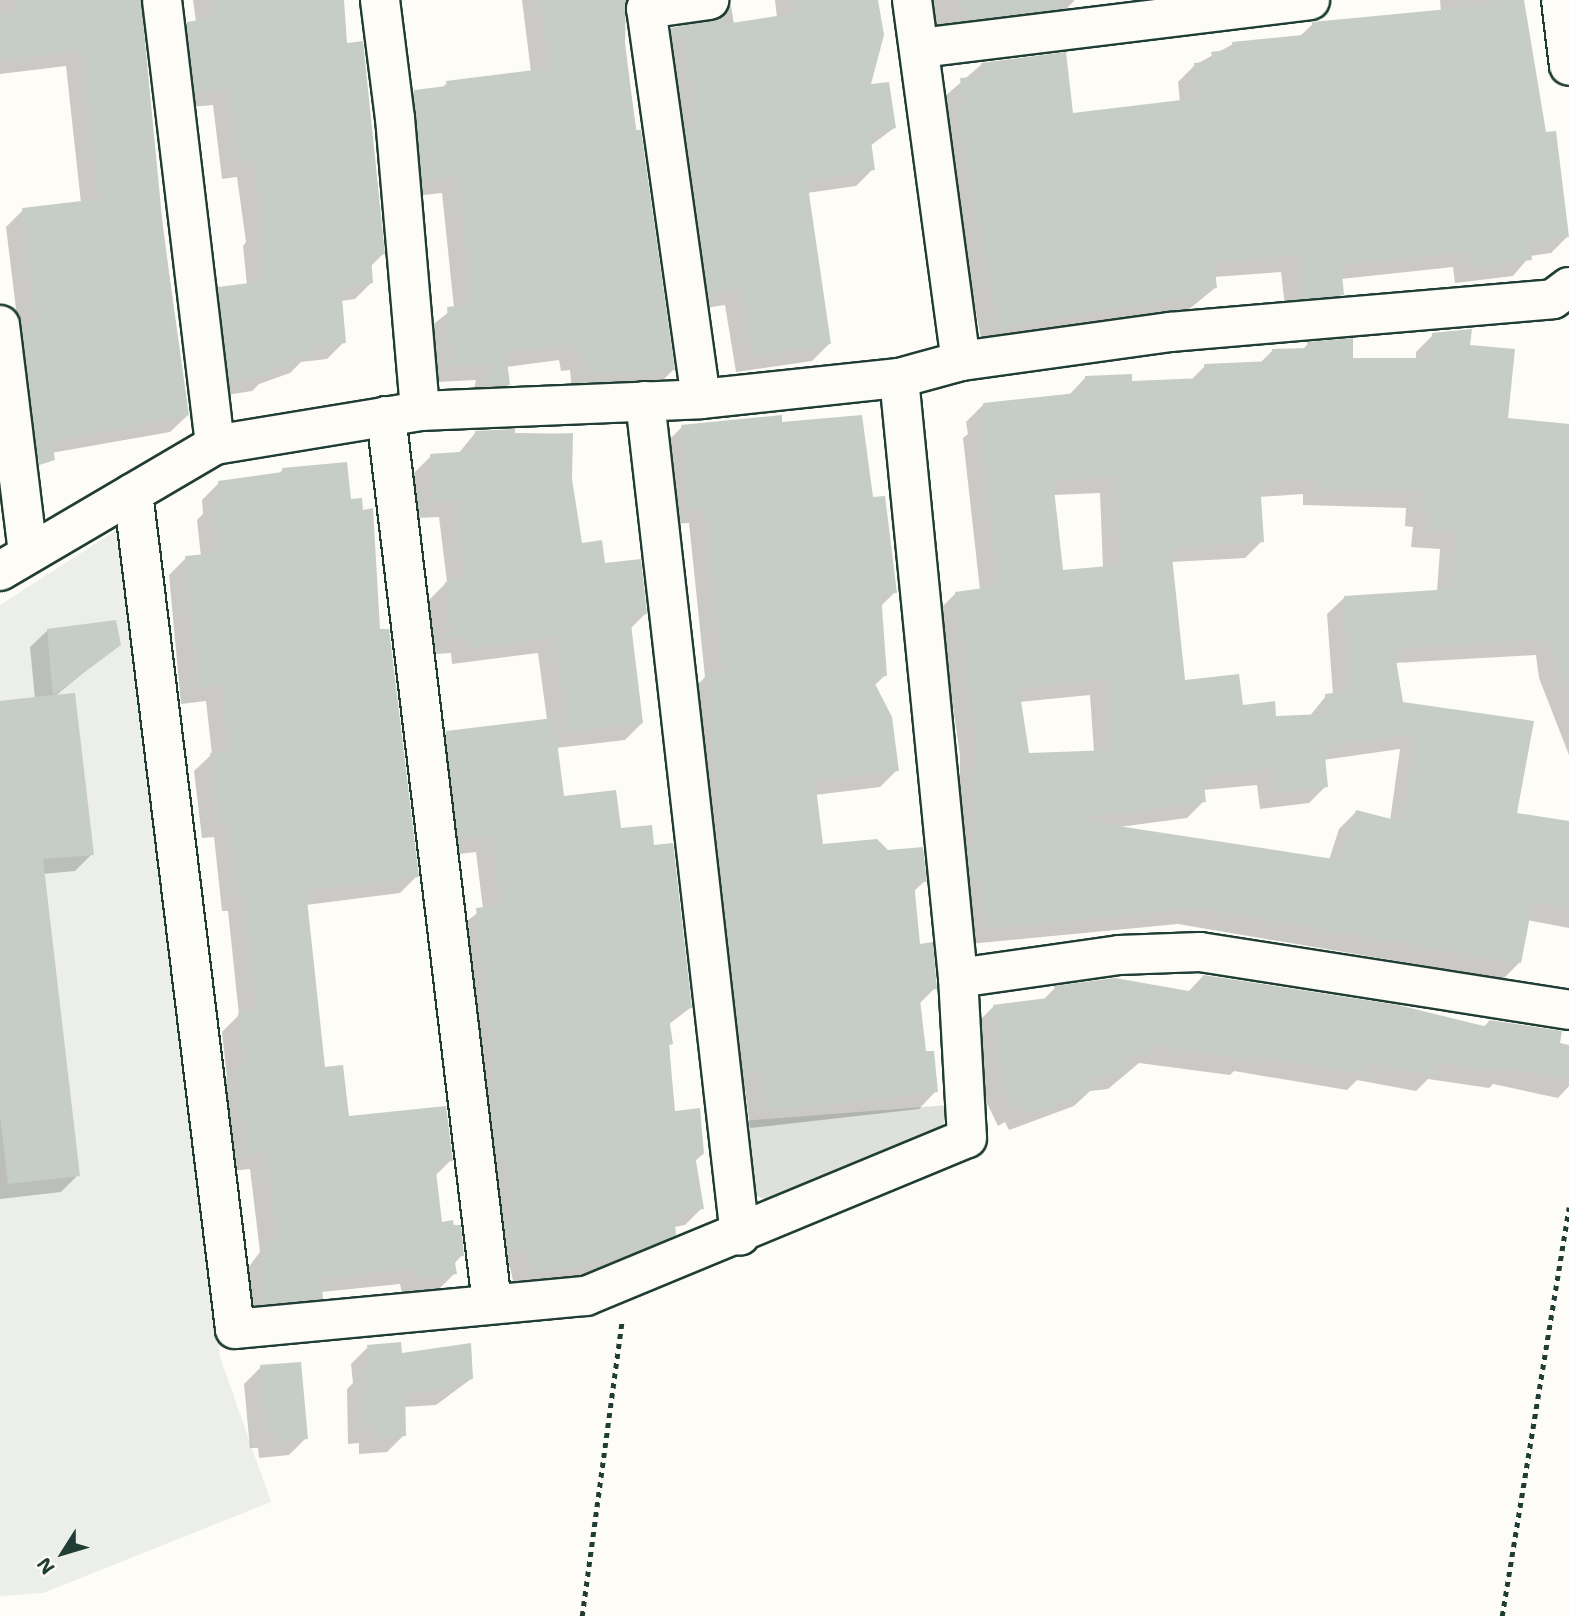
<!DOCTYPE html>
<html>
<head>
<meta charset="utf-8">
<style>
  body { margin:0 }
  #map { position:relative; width:1569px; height:1616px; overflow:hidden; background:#fdfcf7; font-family:"Shantell Sans",sans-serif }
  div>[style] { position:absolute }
  .built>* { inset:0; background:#eceee9 }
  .green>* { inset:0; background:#dde0db }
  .shadow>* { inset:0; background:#0003 }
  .building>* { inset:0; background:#c6cdc7 }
  .path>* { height:4.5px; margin-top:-2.25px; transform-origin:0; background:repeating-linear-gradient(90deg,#1f3d34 0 5px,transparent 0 10px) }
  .roads { filter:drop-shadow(2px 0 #1f3d34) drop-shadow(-2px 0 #1f3d34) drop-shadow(0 2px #1f3d34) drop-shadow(0 -2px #1f3d34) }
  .street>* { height:38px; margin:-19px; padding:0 19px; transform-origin:19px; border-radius:19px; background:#fdfcf7 }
  .secondary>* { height:38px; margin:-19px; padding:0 19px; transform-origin:19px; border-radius:19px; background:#fdfcf7 }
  span { translate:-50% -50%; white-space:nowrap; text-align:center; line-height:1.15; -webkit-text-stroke:6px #fdfcf7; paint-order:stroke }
  .north { position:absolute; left:28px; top:1518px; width:70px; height:70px; -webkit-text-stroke:5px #fdfcf7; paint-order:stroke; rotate:233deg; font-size:19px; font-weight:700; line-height:28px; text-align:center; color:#1f3d34 }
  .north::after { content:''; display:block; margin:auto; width:24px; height:32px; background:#1f3d34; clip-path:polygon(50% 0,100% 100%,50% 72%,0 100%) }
</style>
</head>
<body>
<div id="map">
  <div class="built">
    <i style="clip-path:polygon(126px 524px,220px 1357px,271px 1502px,43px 1593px,0 1596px,0 605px)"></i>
  </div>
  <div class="green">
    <i style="clip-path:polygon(948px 1105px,941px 1135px,772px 1202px,752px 1194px,741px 1121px)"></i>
  </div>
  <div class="shadow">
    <i style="clip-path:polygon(0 0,141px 0,154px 159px,188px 415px,170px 432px,34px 456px,6px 227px,23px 210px,81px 203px,66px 66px,0 74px)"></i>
    <i style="clip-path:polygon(193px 0,338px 0,383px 254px,370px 267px,372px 282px,355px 299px,340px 301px,344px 342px,327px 359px,301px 362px,290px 373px,259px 384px,252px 391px,213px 397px,202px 306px,219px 289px,247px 285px,243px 246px,246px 242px,237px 177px,222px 179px,213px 105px,178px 108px,170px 41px,187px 23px,196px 22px)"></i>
    <i style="clip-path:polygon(522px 0,599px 0,623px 43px,673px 370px,656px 387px,572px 392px,570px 370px,561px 371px,559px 360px,506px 367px,508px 385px,491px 402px,471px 403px,476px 380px,436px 382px,431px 326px,454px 308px,442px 193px,406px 197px,397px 109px,414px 92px,442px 88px,447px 83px,531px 72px)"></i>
    <i style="clip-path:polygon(715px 0,730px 0,734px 24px,777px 18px,775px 0,877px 0,869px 86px,894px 128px,870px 146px,873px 169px,856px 186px,807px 193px,829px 344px,812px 361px,736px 372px,725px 305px,692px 310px,654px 46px,672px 29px,712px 21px)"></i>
    <i style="clip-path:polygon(925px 0,1074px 0,1074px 1px,1057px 18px,949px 37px,945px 24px,927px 26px)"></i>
    <i style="clip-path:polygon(1440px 0,1523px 0,1545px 134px,1568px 236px,1551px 253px,1530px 256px,1513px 276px,1455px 283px,1453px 267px,1341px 279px,1342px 294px,1325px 311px,1286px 315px,1281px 272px,1214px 277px,1215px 288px,1188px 310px,982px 343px,940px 127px,944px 97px,982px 64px,1072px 115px,1180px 102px,1178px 82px,1195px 65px,1233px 44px,1299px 37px,1313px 24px,1441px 12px)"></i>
    <i style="clip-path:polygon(evenodd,1433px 335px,1468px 347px,1507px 419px,1569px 425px,1569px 755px,1539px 678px,1536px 655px,1395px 663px,1401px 703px,1515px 815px,1569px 823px,1569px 928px,1527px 920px,1520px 962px,1503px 979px,1178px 924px,969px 944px,954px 790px,960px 785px,960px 755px,939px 610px,956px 593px,980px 590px,963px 438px,968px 434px,966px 422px,983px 405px,1069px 395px,1086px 377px,1130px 383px,1190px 381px,1205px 366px,1260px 363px,1272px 351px,1302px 350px,1308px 344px,1351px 360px,1416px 360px,1416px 352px,1433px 335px,1100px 493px,1103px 568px,1061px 572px,1053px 495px,1100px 493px,1433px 335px,1303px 494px,1303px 505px,1406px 508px,1405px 526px,1413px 527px,1411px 547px,1440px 549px,1437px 591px,1345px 597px,1327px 614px,1333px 695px,1326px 696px,1309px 717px,1274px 718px,1184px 682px,1171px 562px,1245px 558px,1262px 541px,1259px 497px,1303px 494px,1433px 335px,1090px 695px,1094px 752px,1027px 754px,1019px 702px,1090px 695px,1433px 335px,1400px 749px,1390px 821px,1356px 812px,1339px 829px,1329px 860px,1119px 827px,1187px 818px,1204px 801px,1203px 790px,1257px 785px,1260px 809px,1309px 803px,1326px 786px,1323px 760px,1400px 749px)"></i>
    <i style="clip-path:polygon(781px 424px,871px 499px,895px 592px,880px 607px,885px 675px,874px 686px,897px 770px,880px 787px,815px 795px,821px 846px,925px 881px,913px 892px,919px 946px,935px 988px,919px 1004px,925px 1053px,936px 1091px,919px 1109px,750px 1128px,745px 1088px,730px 1090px,690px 693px,705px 677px,689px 523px,672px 524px,665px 444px,682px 427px)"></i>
    <i style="clip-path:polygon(476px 432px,571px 434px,570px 479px,580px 545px,645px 614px,630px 629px,642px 723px,625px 740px,556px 748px,562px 797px,653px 847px,690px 1008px,668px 1025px,673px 1113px,703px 1154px,694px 1162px,702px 1208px,685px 1225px,674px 1227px,674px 1234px,657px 1251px,600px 1275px,515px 1290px,510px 1267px,491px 1267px,460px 926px,483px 909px,476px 852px,442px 856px,429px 750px,446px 733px,547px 720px,538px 653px,452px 664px,451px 653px,435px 654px,429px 600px,447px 582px,439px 517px,417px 518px,414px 473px,431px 456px,458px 454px)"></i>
    <i style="clip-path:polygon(283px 469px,349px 501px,379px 631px,417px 876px,400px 893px,306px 905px,324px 1069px,347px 1118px,451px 1160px,435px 1176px,440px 1224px,462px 1255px,454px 1264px,455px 1273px,438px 1290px,402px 1294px,400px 1284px,321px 1292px,321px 1298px,304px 1315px,246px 1321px,242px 1276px,260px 1252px,250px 1169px,230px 1171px,220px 1085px,227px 1078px,222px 1032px,239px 1015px,228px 911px,222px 911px,214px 837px,202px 838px,194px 771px,212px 754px,206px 701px,181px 704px,169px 575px,186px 558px,201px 557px,197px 520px,203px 514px,202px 500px,219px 483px,278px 475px)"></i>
    <i style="clip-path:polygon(48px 630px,117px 645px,54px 697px,92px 854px,75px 871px,43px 874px,78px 1175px,61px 1192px,0 1199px,0 703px,35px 699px,30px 647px)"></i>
    <i style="clip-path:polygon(1203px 976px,1483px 1028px,1489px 1021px,1569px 1046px,1569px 1086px,1558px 1098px,1493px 1084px,1489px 1088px,1428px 1079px,1416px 1091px,1357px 1080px,1347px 1090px,1234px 1071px,1230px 1075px,1139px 1063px,1108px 1089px,1090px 1091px,1074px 1106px,1009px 1130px,1005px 1122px,998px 1126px,986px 1101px,977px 1023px,994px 1006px,1043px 1000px,1055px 988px,1188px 992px)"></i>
    <i style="clip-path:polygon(368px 1347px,471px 1379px,436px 1405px,403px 1407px,404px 1435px,387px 1452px,359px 1454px,359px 1443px,348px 1444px,347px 1389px,353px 1383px,351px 1364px)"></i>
    <i style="clip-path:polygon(261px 1367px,306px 1438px,289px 1455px,259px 1458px,258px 1448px,250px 1448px,244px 1384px)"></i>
  </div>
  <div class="building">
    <i style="clip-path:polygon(17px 0,141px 0,164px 239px,189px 415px,52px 440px,55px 460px,39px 465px,22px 326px,36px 323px,22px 208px,99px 199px,82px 50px,0 60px,0 14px,19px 11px)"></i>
    <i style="clip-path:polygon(212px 0,344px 0,347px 43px,363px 41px,385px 254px,371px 256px,373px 283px,341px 287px,346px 343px,313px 346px,309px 356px,293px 358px,294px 365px,269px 368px,271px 375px,229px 381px,218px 287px,265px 281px,259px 227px,263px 226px,254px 160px,239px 162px,230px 89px,195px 92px,187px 22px,214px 18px)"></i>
    <i style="clip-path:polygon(540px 0,626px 0,625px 43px,636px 130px,641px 130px,675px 370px,589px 375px,586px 353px,577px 355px,576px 344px,506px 352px,510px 385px,486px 386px,492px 364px,452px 365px,447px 307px,472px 304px,459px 177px,422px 181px,414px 90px,447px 86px,446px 81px,550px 68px)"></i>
    <i style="clip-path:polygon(795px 0,878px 0,884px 35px,871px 84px,889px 82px,896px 128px,870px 133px,875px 170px,807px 180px,831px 344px,752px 356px,742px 289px,708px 294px,685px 127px,697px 126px,684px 36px,672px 37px,671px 28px,724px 16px,725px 24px,797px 13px)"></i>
    <i style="clip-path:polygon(958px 0,1060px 0,1061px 9px,966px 20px)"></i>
    <i style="clip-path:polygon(1491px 0,1524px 0,1546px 132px,1556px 131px,1569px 237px,1530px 242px,1532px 260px,1471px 267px,1469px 251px,1341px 264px,1344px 295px,1303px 299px,1298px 255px,1214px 262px,1217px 288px,1206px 290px,1207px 294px,999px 327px,956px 109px,964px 107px,960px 78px,986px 76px,981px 63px,1066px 52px,1073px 113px,1198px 98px,1194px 63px,1213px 61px,1211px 52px,1233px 49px,1232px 42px,1313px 34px,1312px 22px,1491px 5px)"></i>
    <i style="clip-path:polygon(evenodd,1472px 329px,1470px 345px,1515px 349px,1508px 418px,1569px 424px,1569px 689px,1547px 639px,1394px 648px,1403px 702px,1534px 721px,1517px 813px,1569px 821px,1569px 909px,1533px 901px,1521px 963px,1196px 908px,986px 928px,980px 880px,970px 880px,967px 844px,978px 843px,971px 771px,976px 771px,976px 737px,955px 592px,998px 586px,979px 419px,985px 419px,983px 403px,1086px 392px,1085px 376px,1132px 374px,1132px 381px,1205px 378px,1204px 364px,1272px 361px,1272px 349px,1308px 348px,1307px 342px,1353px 338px,1353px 358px,1432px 358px,1432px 333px,1472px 329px,1116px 477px,1120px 565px,1063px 570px,1053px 480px,1116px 477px,1472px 329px,1319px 478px,1319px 489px,1423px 491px,1421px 510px,1429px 510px,1428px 530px,1456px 532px,1452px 589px,1344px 596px,1350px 691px,1325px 694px,1326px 714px,1276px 716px,1275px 701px,1243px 705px,1239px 674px,1185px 680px,1171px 547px,1264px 542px,1260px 482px,1319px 478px,1472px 329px,1106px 679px,1112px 750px,1029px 753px,1019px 688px,1106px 679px,1472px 329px,1416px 733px,1403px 822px,1356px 810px,1340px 860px,1085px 821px,1085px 817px,1206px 802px,1203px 776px,1273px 768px,1276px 793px,1328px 787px,1324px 746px,1416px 733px)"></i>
    <i style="clip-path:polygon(782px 415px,782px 422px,862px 415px,873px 497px,885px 496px,897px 593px,881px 594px,887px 676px,872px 678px,892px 717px,899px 771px,815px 780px,823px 844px,877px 839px,888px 850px,923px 847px,927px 882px,914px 882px,920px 944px,933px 942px,937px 989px,919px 991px,926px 1051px,934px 1051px,938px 1092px,767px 1111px,762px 1072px,746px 1074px,735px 1003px,717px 838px,721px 838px,706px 674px,723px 672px,705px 507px,688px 508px,681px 425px)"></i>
    <i style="clip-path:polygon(515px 429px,515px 433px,529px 435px,573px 433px,572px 479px,582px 543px,602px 540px,605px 563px,641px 559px,647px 614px,630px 616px,643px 723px,568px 732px,555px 637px,468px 648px,467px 636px,452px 638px,445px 582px,465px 579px,456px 500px,434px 502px,430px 454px,472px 451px,475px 431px)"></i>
    <i style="clip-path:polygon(347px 462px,351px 499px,362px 498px,363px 510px,373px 508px,380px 629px,389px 629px,419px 877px,306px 890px,325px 1067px,343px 1065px,349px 1116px,446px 1106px,453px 1161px,435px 1163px,442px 1222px,453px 1220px,454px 1225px,461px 1225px,464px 1256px,454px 1257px,457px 1274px,419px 1278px,417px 1268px,321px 1278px,323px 1299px,262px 1304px,258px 1257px,269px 1256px,267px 1242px,277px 1241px,267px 1153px,247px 1155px,245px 1150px,237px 1066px,244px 1065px,238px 1013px,257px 1011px,244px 894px,238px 895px,230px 821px,219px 822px,210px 753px,229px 751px,222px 685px,198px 688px,185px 556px,219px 553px,213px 502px,220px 501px,218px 481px,283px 472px,282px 468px)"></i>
    <i style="clip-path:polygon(116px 620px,121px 645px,54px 695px,75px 693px,94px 855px,43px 859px,80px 1176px,8px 1184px,0 1115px,0 701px,53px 695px,47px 629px)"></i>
    <i style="clip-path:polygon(554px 718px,564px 796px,616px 790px,621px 828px,652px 825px,654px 845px,673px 843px,692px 1008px,668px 1011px,673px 1044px,669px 1045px,675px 1111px,700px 1108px,704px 1154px,695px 1155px,704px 1209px,674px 1212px,676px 1235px,619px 1259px,532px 1274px,526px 1251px,508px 1251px,504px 1223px,513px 1222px,505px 1159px,496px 1156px,490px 1101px,497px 1100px,476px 908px,501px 905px,492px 836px,459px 840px,446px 731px)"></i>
    <i style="clip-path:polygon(1203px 975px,1398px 1005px,1488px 1027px,1489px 1020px,1562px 1031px,1560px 1043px,1569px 1045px,1569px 1080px,1508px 1067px,1507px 1072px,1438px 1062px,1435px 1075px,1367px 1062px,1365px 1074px,1250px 1055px,1249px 1059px,1150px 1045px,1150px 1054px,1125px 1056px,1126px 1073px,1088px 1076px,1093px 1089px,1046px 1110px,1044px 1106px,1026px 1114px,1022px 1107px,1015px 1111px,1003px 1084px,993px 1005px,1056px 997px,1054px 986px,1115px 978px,1200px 993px)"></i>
    <i style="clip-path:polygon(401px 1342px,402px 1353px,471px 1343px,473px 1379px,454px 1382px,455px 1389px,405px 1392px,406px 1436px,376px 1438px,375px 1426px,365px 1428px,362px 1391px,366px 1391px,364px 1370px,370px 1369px,367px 1345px)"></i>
    <i style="clip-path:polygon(301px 1362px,308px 1439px,276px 1442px,275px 1431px,267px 1431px,260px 1365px)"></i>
  </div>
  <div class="path">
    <i style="left:582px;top:1616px;width:297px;rotate:-82.3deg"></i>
    <i style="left:1502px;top:1616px;width:414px;rotate:-80.7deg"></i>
  </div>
  <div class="roads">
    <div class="street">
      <i style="left:162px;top:0;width:448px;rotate:83.2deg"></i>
      <i style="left:380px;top:0;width:119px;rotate:82.8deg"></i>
      <i style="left:395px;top:118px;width:294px;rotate:85.1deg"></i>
      <i style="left:912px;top:0;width:364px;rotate:82.3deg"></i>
      <i style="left:920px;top:48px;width:393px;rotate:-7deg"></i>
      <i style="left:0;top:325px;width:229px;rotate:83deg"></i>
      <i style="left:899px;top:378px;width:603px;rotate:84.38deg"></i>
      <i style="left:958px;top:978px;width:163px;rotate:-8.1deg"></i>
      <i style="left:1119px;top:955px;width:81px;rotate:-2.1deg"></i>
      <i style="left:1200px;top:952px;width:374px;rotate:8.9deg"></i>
      <i style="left:701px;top:399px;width:394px;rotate:-98deg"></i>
      <i style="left:646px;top:9px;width:64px;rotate:-8.1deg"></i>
      <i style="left:645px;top:401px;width:840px;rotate:83.51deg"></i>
      <i style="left:386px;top:416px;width:894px;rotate:83.19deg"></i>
      <i style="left:133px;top:493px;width:842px;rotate:83.04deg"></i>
      <i style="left:235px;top:1329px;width:353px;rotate:-5.4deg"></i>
      <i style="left:586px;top:1296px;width:412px;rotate:-22.5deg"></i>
      <i style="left:967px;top:1138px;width:160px;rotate:-93.2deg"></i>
      <i style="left:0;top:571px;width:249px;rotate:-30.4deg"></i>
      <i style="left:215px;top:445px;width:208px;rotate:-9.4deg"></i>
      <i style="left:420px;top:411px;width:281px;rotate:-2.4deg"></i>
      <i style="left:701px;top:399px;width:199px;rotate:-6.1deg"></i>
      <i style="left:899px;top:378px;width:64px;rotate:-15.3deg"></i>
      <i style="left:961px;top:361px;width:211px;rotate:-7.9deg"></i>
      <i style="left:1170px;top:332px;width:384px;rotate:-4.9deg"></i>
      <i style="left:1553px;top:299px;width:20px;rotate:-37deg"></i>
    </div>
    <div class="secondary">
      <i style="left:1561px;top:0;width:66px;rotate:83.1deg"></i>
    </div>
  </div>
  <div class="north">N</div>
</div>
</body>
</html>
